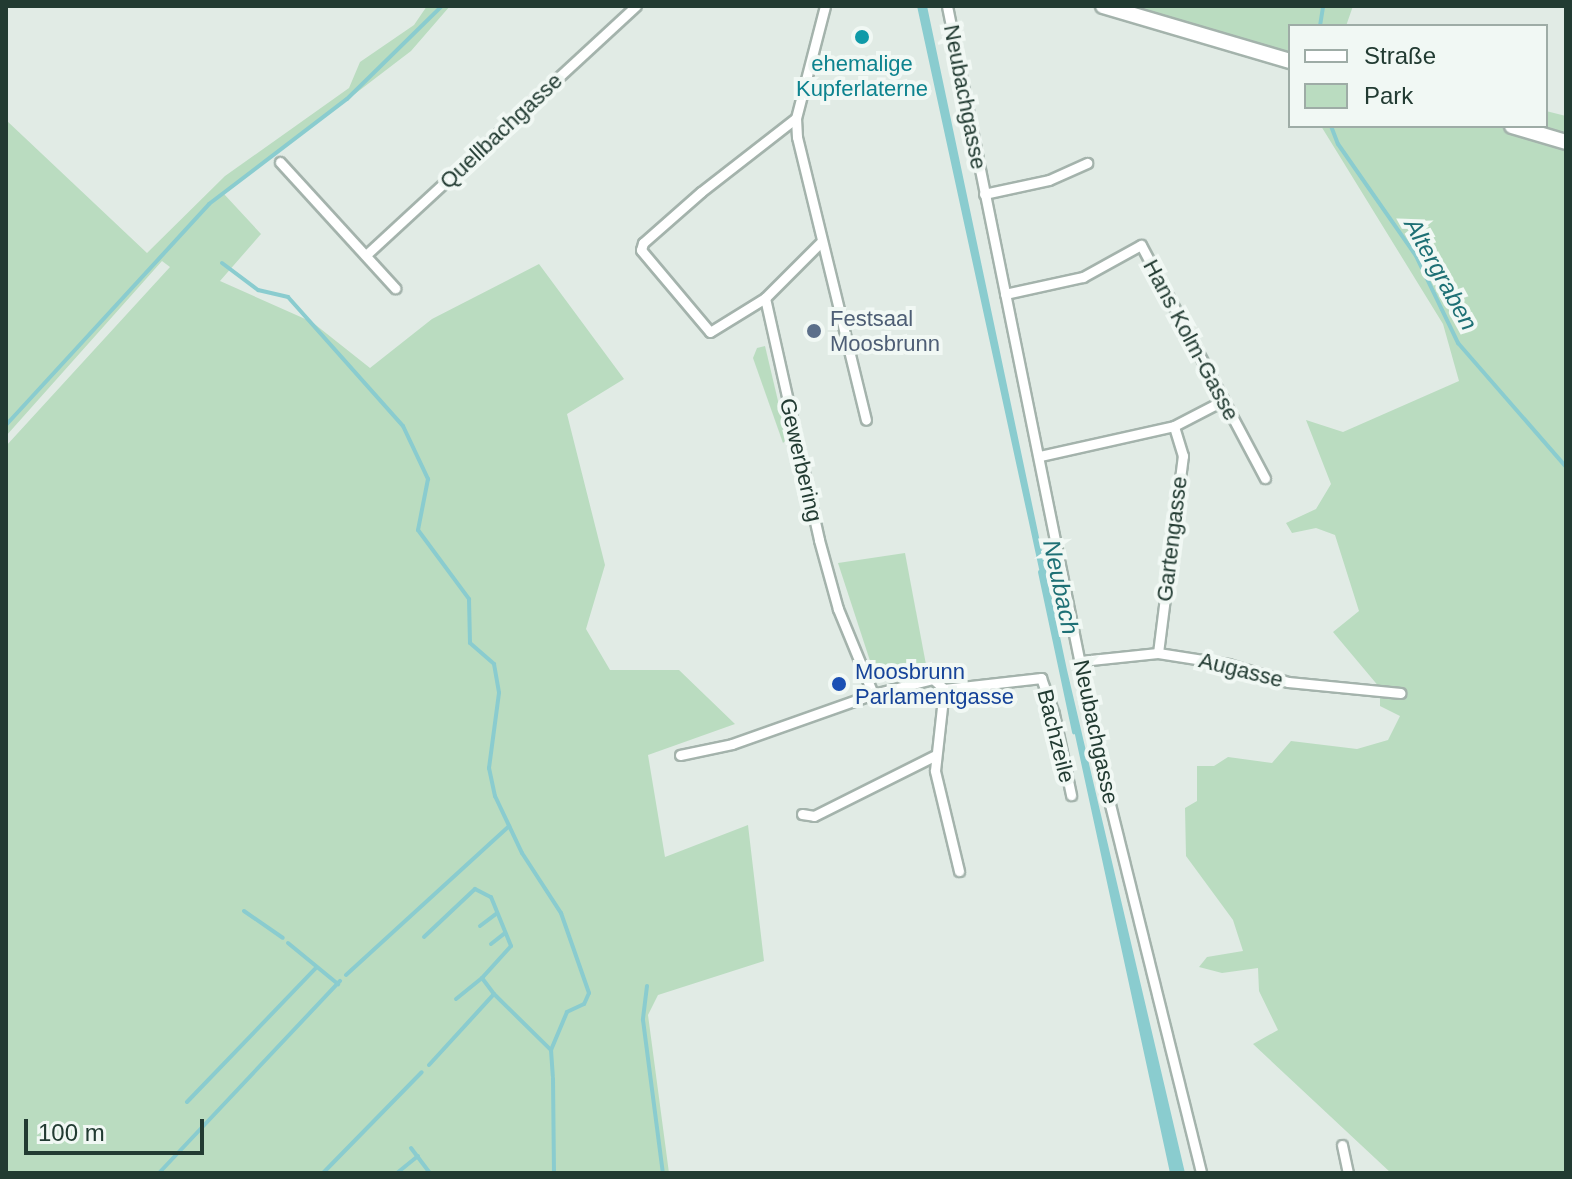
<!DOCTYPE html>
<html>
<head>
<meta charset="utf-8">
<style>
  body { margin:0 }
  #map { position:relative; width:1572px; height:1179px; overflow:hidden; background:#e1ebe5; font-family:Arial,sans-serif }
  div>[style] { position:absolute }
  .green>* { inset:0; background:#badcc0 }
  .water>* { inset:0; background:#8acccf }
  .stream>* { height:4px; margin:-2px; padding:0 2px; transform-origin:2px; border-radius:2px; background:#8acccf }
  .roads { filter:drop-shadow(2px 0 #a4b3ac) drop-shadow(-2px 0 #a4b3ac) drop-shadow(0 2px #a4b3ac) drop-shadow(0 -2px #a4b3ac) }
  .minor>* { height:9px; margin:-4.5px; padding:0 4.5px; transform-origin:4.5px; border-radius:4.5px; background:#fff }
  .secondary>* { height:14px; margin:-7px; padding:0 7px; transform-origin:7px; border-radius:7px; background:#fff }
  .dots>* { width:22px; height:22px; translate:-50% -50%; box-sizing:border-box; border:4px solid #f1f8f4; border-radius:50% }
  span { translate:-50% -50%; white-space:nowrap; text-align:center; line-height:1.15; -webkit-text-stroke:8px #f1f8f4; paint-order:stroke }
  .culture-label { font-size:22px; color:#0d838f }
  .street-label { font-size:22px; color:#223b32 }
  .service-label { font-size:22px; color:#4e5e75 }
  .left { translate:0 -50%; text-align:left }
  .transit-label { font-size:22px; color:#164399 }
  .water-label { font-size:24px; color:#1e7075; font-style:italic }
  .frame { position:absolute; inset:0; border:8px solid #223b32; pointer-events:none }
  .legend { position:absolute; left:1288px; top:24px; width:260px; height:104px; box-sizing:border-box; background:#f1f8f4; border:2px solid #9eaca6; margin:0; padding:10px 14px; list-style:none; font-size:24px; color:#223b32 }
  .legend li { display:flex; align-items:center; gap:16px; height:40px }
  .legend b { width:40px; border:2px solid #9eaca6 }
  .scale { position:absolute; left:24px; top:1119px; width:180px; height:36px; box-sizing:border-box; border:4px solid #223b32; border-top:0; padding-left:10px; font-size:24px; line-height:28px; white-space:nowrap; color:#223b32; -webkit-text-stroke:6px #f1f8f4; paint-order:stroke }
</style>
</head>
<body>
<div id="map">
  <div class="green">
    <i style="clip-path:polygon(427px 6px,450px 6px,411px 51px,224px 194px,261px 234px,220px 281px,312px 322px,370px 368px,432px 319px,539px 264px,624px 379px,567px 414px,605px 565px,586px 629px,610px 670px,679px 670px,735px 724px,648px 755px,665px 857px,748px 825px,764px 961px,658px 995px,648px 1015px,669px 1173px,6px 1173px,6px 446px,170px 267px,162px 261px,6px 436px,6px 120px,147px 253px,225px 176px,349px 88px,360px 62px,414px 25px)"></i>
    <i style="clip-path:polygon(1120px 6px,1353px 6px,1346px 26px,1290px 26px,1290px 56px)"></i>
    <i style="clip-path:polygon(1546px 111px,1566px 116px,1566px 1173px,1391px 1173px,1253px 1044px,1278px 1030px,1259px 991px,1258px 968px,1222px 973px,1199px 967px,1207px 957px,1243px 951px,1233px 920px,1186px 856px,1185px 808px,1197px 801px,1197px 766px,1214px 766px,1228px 757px,1272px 763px,1291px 741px,1357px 749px,1388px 740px,1400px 716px,1380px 706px,1380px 688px,1333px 632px,1359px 611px,1335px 535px,1316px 528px,1292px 533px,1286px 523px,1316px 509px,1331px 484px,1306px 420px,1343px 432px,1459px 381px,1443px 324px,1321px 126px,1546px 126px)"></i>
    <i style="clip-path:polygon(765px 346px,787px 439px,783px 443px,753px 358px,757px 348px)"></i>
    <i style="clip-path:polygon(905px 553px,927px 670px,893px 681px,873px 670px,838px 563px)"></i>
  </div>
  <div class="water">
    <i style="clip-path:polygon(917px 6px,927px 6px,1067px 670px,1185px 1173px,1170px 1173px)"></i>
  </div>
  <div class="stream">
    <i style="left:1320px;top:26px;width:20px;rotate:-81deg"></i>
    <i style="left:1331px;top:126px;width:19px;rotate:69deg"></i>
    <i style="left:1338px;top:144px;width:136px;rotate:55.1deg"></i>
    <i style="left:1416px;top:256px;width:97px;rotate:64.2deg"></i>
    <i style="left:1458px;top:343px;width:164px;rotate:48.9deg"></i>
    <i style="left:222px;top:263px;width:45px;rotate:36.9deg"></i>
    <i style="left:258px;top:290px;width:31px;rotate:13deg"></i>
    <i style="left:288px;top:297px;width:173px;rotate:48.3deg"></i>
    <i style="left:403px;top:426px;width:59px;rotate:64.7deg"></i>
    <i style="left:428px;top:479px;width:52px;rotate:101.1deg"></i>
    <i style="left:418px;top:530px;width:86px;rotate:53.5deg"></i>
    <i style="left:469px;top:599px;width:44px;rotate:88.7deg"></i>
    <i style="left:470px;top:643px;width:32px;rotate:41deg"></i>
    <i style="left:494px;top:664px;width:29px;rotate:80deg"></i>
    <i style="left:499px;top:693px;width:76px;rotate:97.6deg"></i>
    <i style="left:489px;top:768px;width:29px;rotate:78deg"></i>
    <i style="left:495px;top:796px;width:63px;rotate:64.7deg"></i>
    <i style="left:522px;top:853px;width:72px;rotate:57deg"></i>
    <i style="left:561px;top:913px;width:85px;rotate:70.7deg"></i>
    <i style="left:589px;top:993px;width:12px;rotate:114deg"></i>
    <i style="left:584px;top:1004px;width:19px;rotate:155deg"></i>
    <i style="left:567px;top:1012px;width:41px;rotate:112.8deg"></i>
    <i style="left:551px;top:1050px;width:26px;rotate:86deg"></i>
    <i style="left:6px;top:425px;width:300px;rotate:-47.4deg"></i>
    <i style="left:209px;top:204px;width:173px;rotate:-37.3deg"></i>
    <i style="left:347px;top:99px;width:133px;rotate:-44.4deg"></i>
    <i style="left:1040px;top:572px;width:164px;rotate:78deg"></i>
    <i style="left:244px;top:911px;width:47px;rotate:34.7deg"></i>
    <i style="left:480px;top:926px;width:21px;rotate:-37deg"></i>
    <i style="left:424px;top:937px;width:70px;rotate:-43.3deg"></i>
    <i style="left:475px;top:889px;width:18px;rotate:27deg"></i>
    <i style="left:491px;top:897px;width:53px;rotate:67.8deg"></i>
    <i style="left:511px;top:946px;width:43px;rotate:132.2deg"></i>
    <i style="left:288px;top:943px;width:65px;rotate:39.4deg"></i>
    <i style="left:491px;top:944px;width:18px;rotate:-38deg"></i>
    <i style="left:346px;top:975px;width:221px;rotate:-42.4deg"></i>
    <i style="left:647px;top:986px;width:34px;rotate:97deg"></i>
    <i style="left:643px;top:1020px;width:154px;rotate:82.6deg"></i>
    <i style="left:456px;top:999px;width:33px;rotate:-39deg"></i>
    <i style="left:482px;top:978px;width:20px;rotate:53deg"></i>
    <i style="left:429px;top:1065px;width:96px;rotate:-47.5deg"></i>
    <i style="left:494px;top:994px;width:80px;rotate:44.5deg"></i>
    <i style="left:553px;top:1078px;width:95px;rotate:89.4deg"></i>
    <i style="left:187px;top:1102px;width:186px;rotate:-46.1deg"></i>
    <i style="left:411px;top:1148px;width:31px;rotate:53deg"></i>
    <i style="left:159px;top:1173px;width:264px;rotate:-46.7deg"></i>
    <i style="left:323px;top:1173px;width:141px;rotate:-45.6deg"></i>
    <i style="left:397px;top:1173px;width:27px;rotate:-39deg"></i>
  </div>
  <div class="roads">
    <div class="minor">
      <i style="left:825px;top:6px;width:116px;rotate:104.5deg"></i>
      <i style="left:796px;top:118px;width:19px;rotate:87deg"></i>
      <i style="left:797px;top:137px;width:291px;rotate:76.3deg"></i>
      <i style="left:947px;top:6px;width:777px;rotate:78.57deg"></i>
      <i style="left:1101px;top:768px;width:417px;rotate:76.1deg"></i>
      <i style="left:796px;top:118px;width:120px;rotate:142.1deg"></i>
      <i style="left:701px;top:192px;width:77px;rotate:138.7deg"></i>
      <i style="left:643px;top:243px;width:7px;rotate:106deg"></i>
      <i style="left:641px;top:250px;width:107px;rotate:49.9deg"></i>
      <i style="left:710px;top:332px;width:65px;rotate:-31.7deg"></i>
      <i style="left:765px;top:298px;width:79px;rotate:-45deg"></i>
      <i style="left:280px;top:162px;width:171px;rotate:47.6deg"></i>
      <i style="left:984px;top:194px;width:66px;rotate:-12.2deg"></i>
      <i style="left:1049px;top:180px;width:42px;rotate:-24.1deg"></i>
      <i style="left:366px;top:255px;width:367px;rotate:-42.7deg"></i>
      <i style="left:1005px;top:294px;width:80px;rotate:-12.3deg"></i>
      <i style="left:1083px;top:277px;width:66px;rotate:-28.9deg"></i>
      <i style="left:1141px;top:245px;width:264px;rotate:62deg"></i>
      <i style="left:765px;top:298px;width:248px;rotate:77.4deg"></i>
      <i style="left:819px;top:540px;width:72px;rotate:74.6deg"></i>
      <i style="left:838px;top:609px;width:92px;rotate:67.6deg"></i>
      <i style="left:1040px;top:456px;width:137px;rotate:-12.6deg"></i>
      <i style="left:1174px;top:426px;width:56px;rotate:-27.5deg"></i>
      <i style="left:1158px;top:653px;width:199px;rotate:-82.8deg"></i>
      <i style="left:1183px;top:456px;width:31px;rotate:-107deg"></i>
      <i style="left:1081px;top:661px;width:77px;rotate:-5.9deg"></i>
      <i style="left:1158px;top:653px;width:71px;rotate:8.9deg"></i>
      <i style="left:1228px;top:664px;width:63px;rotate:16.7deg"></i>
      <i style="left:1288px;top:682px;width:113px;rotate:5.6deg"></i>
      <i style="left:944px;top:689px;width:98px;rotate:-6.5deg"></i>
      <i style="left:1041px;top:678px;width:38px;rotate:70deg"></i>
      <i style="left:1054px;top:714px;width:83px;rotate:78.1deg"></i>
      <i style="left:680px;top:755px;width:53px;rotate:-11.9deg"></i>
      <i style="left:732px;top:744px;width:150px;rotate:-19.5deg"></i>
      <i style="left:873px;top:694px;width:62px;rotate:-14deg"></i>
      <i style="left:933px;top:679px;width:15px;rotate:42deg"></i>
      <i style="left:944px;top:689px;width:82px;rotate:96.3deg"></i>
      <i style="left:935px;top:771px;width:103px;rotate:76.5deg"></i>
      <i style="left:802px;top:814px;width:12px;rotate:9deg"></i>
      <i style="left:814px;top:816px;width:136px;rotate:-26.6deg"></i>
      <i style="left:1342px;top:1145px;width:29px;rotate:78deg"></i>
    </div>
    <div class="secondary">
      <i style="left:1103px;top:6px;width:195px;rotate:16.4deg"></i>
      <i style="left:1512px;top:126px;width:56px;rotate:16.5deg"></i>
    </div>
  </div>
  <div class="dots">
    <i style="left:862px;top:37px;background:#0f9aa8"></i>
    <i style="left:814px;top:331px;background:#5c6f8a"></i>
    <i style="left:839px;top:684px;background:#1a4fb4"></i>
  </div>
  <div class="culture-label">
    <span style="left:862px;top:76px">ehemalige<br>Kupferlaterne</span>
  </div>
  <div class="street-label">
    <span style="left:965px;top:97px;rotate:79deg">Neubachgasse</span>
    <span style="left:501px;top:131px;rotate:-43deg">Quellbachgasse</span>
    <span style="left:1191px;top:340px;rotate:62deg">Hans Kolm-Gasse</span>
    <span style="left:801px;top:460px;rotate:77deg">Gewerbering</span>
    <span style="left:1172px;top:539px;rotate:-83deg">Gartengasse</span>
    <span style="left:1241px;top:670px;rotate:14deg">Augasse</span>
    <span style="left:1096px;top:732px;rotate:78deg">Neubachgasse</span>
    <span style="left:1056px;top:736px;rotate:76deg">Bachzeile</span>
  </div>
  <div class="service-label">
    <span class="left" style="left:830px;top:331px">Festsaal<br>Moosbrunn</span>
  </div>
  <div class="transit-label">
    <span class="left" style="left:855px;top:684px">Moosbrunn<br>Parlamentgasse</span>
  </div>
  <div class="water-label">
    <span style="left:1441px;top:274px;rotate:61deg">Altergraben</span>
    <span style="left:1061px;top:587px;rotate:78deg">Neubach</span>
  </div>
  <div class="frame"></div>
  <ul class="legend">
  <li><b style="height:10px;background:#fff"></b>Straße</li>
  <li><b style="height:22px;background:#badcc0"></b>Park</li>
  </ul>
  <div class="scale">100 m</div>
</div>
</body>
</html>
